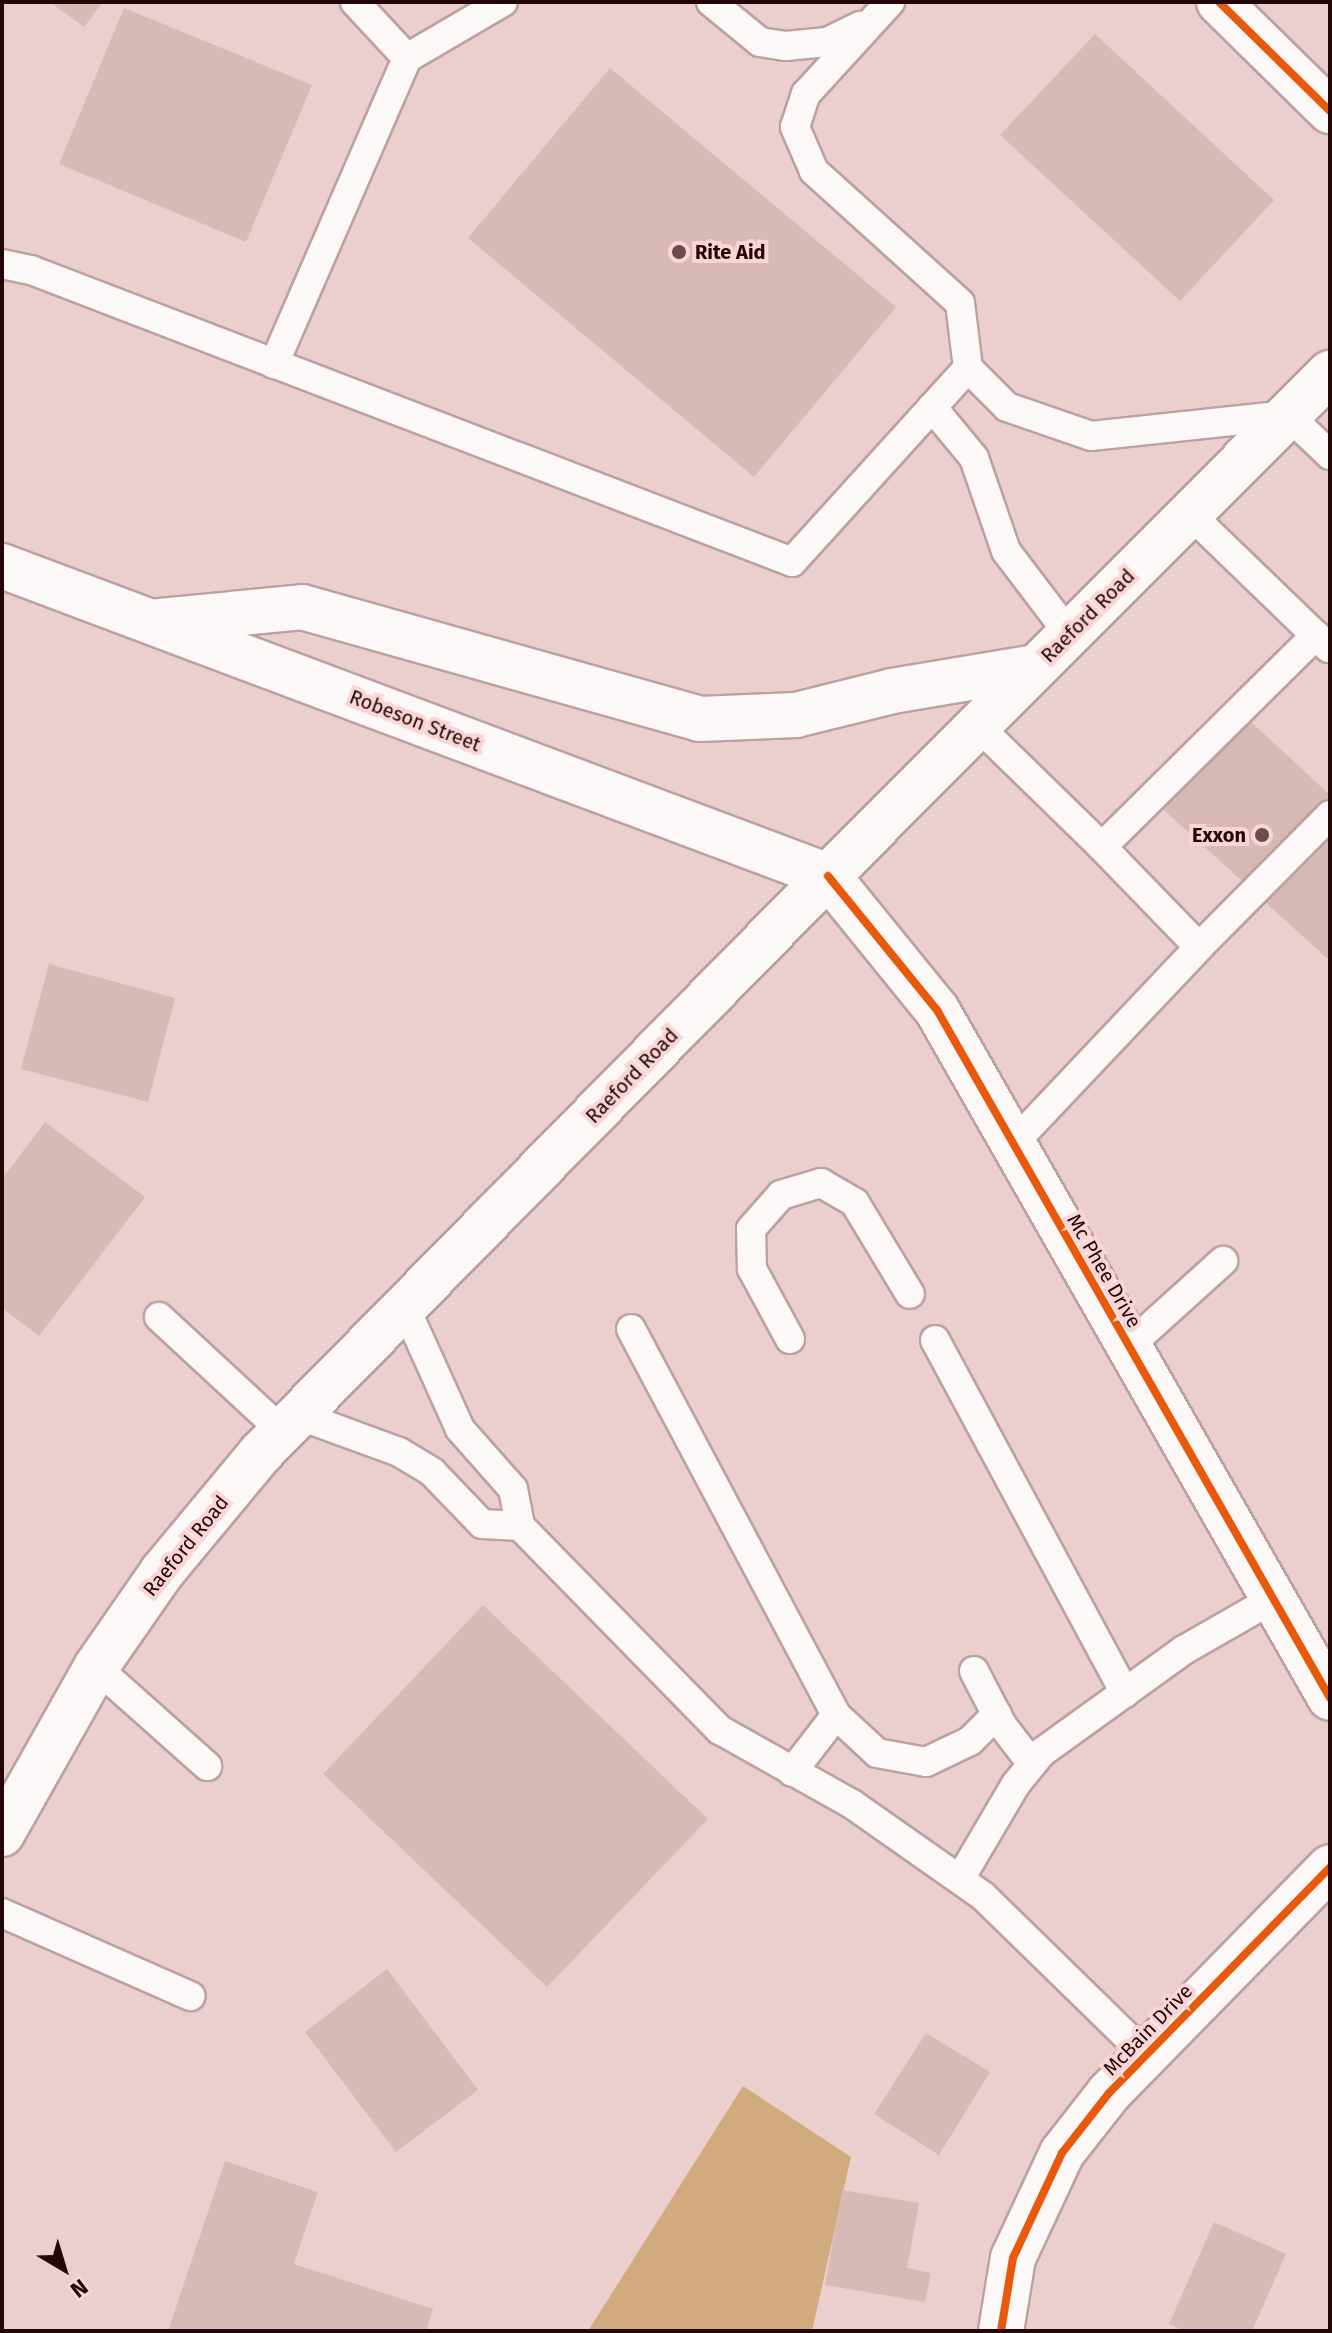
<!DOCTYPE html>
<html>
<head>
<meta charset="utf-8">
<style>
  body { margin:0 }
  #map { position:relative; width:1332px; height:2333px; overflow:hidden; background:#ebcfcf; font-family:"Fira Sans",sans-serif }
  div>[style] { position:absolute }
  .forest>* { inset:0; background:#d1ab7e }
  .building>* { inset:0; background:#d7bab5 }
  .roads { filter:drop-shadow(2px 0 #bda1a2) drop-shadow(-2px 0 #bda1a2) drop-shadow(0 2px #bda1a2) drop-shadow(0 -2px #bda1a2) }
  .lane>* { height:28px; margin:-14px; padding:0 14px; transform-origin:14px; border-radius:14px; background:#fcf8f8 }
  .street>* { height:44px; margin:-22px; padding:0 22px; transform-origin:22px; border-radius:22px; background:#fcf8f8 }
  .secondary>* { height:44px; margin:-22px; padding:0 22px; transform-origin:22px; border-radius:22px; background:#fcf8f8 }
  .primary>* { height:44px; margin:-22px; padding:0 22px; transform-origin:22px; border-radius:22px; background:#fcf8f8 }
  .cycleway>* { height:8px; margin:-4px; padding:0 4px; transform-origin:4px; border-radius:4px; background:#e8590c }
  .dots>* { width:22px; height:22px; translate:-50% -50%; box-sizing:border-box; border:4px solid #f9d6d5; border-radius:50% }
  span { translate:-50% -50%; white-space:nowrap; text-align:center; line-height:1.15; -webkit-text-stroke:8px #f9d6d5; paint-order:stroke }
  .poi-label { font-size:20px; color:#220608; font-weight:700 }
  .left { translate:0 -50%; text-align:left }
  .right { translate:-100% -50%; text-align:right }
  .street-label { font-size:20px; color:#220608 }
  .frame { position:absolute; inset:0; border:4px solid #220608; pointer-events:none }
  .north { position:absolute; left:24px; top:2229px; width:80px; height:80px; -webkit-text-stroke:6px #f9d6d5; paint-order:stroke; rotate:142deg; font-size:22px; font-weight:700; line-height:32px; text-align:center; color:#220608 }
  .north::after { content:''; display:block; margin:auto; width:28px; height:36px; background:#220608; clip-path:polygon(50% 0,100% 100%,50% 72%,0 100%) }
</style>
</head>
<body>
<div id="map">
  <div class="forest">
    <i style="clip-path:polygon(743px 2086px,851px 2157px,812px 2331px,588px 2331px)"></i>
  </div>
  <div class="building">
    <i style="clip-path:polygon(50px 2px,103px 2px,84px 27px)"></i>
    <i style="clip-path:polygon(124px 8px,312px 85px,246px 242px,59px 164px)"></i>
    <i style="clip-path:polygon(1095px 34px,1274px 200px,1180px 301px,1000px 135px)"></i>
    <i style="clip-path:polygon(610px 68px,896px 307px,754px 477px,468px 238px)"></i>
    <i style="clip-path:polygon(1233px 705px,1330px 795px,1330px 961px,1145px 793px)"></i>
    <i style="clip-path:polygon(49px 964px,175px 998px,148px 1102px,21px 1069px)"></i>
    <i style="clip-path:polygon(45px 1122px,145px 1197px,39px 1336px,2px 1308px,2px 1179px)"></i>
    <i style="clip-path:polygon(483px 1605px,708px 1819px,547px 1987px,323px 1774px)"></i>
    <i style="clip-path:polygon(387px 1969px,478px 2090px,396px 2152px,305px 2032px)"></i>
    <i style="clip-path:polygon(926px 2033px,990px 2072px,939px 2155px,874px 2114px)"></i>
    <i style="clip-path:polygon(225px 2161px,318px 2192px,294px 2264px,433px 2309px,426px 2331px,168px 2331px)"></i>
    <i style="clip-path:polygon(842px 2190px,919px 2203px,907px 2268px,931px 2273px,925px 2302px,825px 2285px)"></i>
    <i style="clip-path:polygon(1214px 2222px,1286px 2254px,1252px 2331px,1185px 2331px,1169px 2324px)"></i>
  </div>
  <div class="roads">
    <div class="lane">
      <i style="left:355px;top:2px;width:76px;rotate:47.1deg"></i>
      <i style="left:711px;top:2px;width:63px;rotate:39.2deg"></i>
      <i style="left:760px;top:42px;width:26px;rotate:9deg"></i>
      <i style="left:786px;top:46px;width:41px;rotate:-5.6deg"></i>
      <i style="left:827px;top:42px;width:37px;rotate:-26deg"></i>
      <i style="left:2px;top:264px;width:30px;rotate:12deg"></i>
      <i style="left:31px;top:270px;width:815px;rotate:20.99deg"></i>
      <i style="left:792px;top:562px;width:262px;rotate:-47.8deg"></i>
      <i style="left:968px;top:368px;width:65px;rotate:-97deg"></i>
      <i style="left:960px;top:303px;width:197px;rotate:-137.9deg"></i>
      <i style="left:814px;top:171px;width:48px;rotate:-113.4deg"></i>
      <i style="left:795px;top:127px;width:35px;rotate:-72deg"></i>
      <i style="left:806px;top:94px;width:125px;rotate:-47.6deg"></i>
      <i style="left:274px;top:364px;width:334px;rotate:-66.5deg"></i>
      <i style="left:407px;top:58px;width:111px;rotate:-30.3deg"></i>
      <i style="left:968px;top:368px;width:55px;rotate:45deg"></i>
      <i style="left:1007px;top:407px;width:89px;rotate:19deg"></i>
      <i style="left:1091px;top:436px;width:198px;rotate:-6.1deg"></i>
      <i style="left:1288px;top:415px;width:58px;rotate:43.6deg"></i>
      <i style="left:932px;top:407px;width:66px;rotate:50.5deg"></i>
      <i style="left:974px;top:458px;width:98px;rotate:71deg"></i>
      <i style="left:1006px;top:551px;width:104px;rotate:52.8deg"></i>
      <i style="left:1190px;top:514px;width:193px;rotate:44deg"></i>
      <i style="left:1316px;top:635px;width:301px;rotate:135.3deg"></i>
      <i style="left:1102px;top:847px;width:139px;rotate:45.9deg"></i>
      <i style="left:1199px;top:947px;width:186px;rotate:-45.2deg"></i>
      <i style="left:978px;top:726px;width:173px;rotate:44.3deg"></i>
      <i style="left:1013px;top:1144px;width:271px;rotate:-46.6deg"></i>
      <i style="left:405px;top:1307px;width:134px;rotate:65.7deg"></i>
      <i style="left:460px;top:1429px;width:80px;rotate:48.5deg"></i>
      <i style="left:513px;top:1489px;width:38px;rotate:79deg"></i>
      <i style="left:520px;top:1526px;width:286px;rotate:45.6deg"></i>
      <i style="left:720px;top:1730px;width:151px;rotate:29.3deg"></i>
      <i style="left:852px;top:1804px;width:160px;rotate:35.1deg"></i>
      <i style="left:983px;top:1896px;width:228px;rotate:44.3deg"></i>
      <i style="left:159px;top:1317px;width:168px;rotate:42.8deg"></i>
      <i style="left:631px;top:1329px;width:437px;rotate:62deg"></i>
      <i style="left:836px;top:1715px;width:56px;rotate:42.8deg"></i>
      <i style="left:877px;top:1753px;width:50px;rotate:10.4deg"></i>
      <i style="left:926px;top:1762px;width:49px;rotate:-25.5deg"></i>
      <i style="left:970px;top:1741px;width:38px;rotate:-45deg"></i>
      <i style="left:790px;top:1339px;width:80px;rotate:-118.5deg"></i>
      <i style="left:752px;top:1269px;width:40px;rotate:-91.4deg"></i>
      <i style="left:751px;top:1229px;width:45px;rotate:-48.6deg"></i>
      <i style="left:781px;top:1195px;width:42px;rotate:-16.7deg"></i>
      <i style="left:821px;top:1183px;width:39px;rotate:30deg"></i>
      <i style="left:855px;top:1203px;width:106px;rotate:58.9deg"></i>
      <i style="left:935px;top:1340px;width:401px;rotate:61.7deg"></i>
      <i style="left:1129px;top:1346px;width:127px;rotate:-42.1deg"></i>
      <i style="left:298px;top:1415px;width:108px;rotate:20.1deg"></i>
      <i style="left:399px;top:1452px;width:39px;rotate:31deg"></i>
      <i style="left:432px;top:1472px;width:72px;rotate:46.1deg"></i>
      <i style="left:482px;top:1524px;width:38px;rotate:3deg"></i>
      <i style="left:96px;top:1667px;width:149px;rotate:41.7deg"></i>
      <i style="left:974px;top:1671px;width:61px;rotate:62.6deg"></i>
      <i style="left:1002px;top:1725px;width:49px;rotate:52.4deg"></i>
      <i style="left:792px;top:1772px;width:72px;rotate:-52.3deg"></i>
      <i style="left:960px;top:1879px;width:110px;rotate:-59.5deg"></i>
      <i style="left:1016px;top:1784px;width:40px;rotate:-51deg"></i>
      <i style="left:1041px;top:1753px;width:176px;rotate:-35.8deg"></i>
      <i style="left:1184px;top:1650px;width:103px;rotate:-29.8deg"></i>
      <i style="left:2px;top:1913px;width:206px;rotate:23.8deg"></i>
    </div>
    <div class="street">
      <i style="left:1219px;top:2px;width:156px;rotate:44.5deg"></i>
      <i style="left:828px;top:876px;width:173px;rotate:50.9deg"></i>
      <i style="left:937px;top:1010px;width:792px;rotate:60.26deg"></i>
    </div>
    <div class="secondary">
      <i style="left:2px;top:1834px;width:192px;rotate:-60.6deg"></i>
      <i style="left:96px;top:1667px;width:116px;rotate:-55.2deg"></i>
      <i style="left:162px;top:1572px;width:153px;rotate:-50.3deg"></i>
      <i style="left:260px;top:1454px;width:810px;rotate:-45.5deg"></i>
      <i style="left:1001px;top:2331px;width:74px;rotate:-80.7deg"></i>
      <i style="left:1013px;top:2258px;width:116px;rotate:-65deg"></i>
      <i style="left:1062px;top:2153px;width:76px;rotate:-51.9deg"></i>
      <i style="left:1109px;top:2093px;width:316px;rotate:-45.6deg"></i>
    </div>
    <div class="primary">
      <i style="left:2px;top:566px;width:882px;rotate:20.57deg"></i>
      <i style="left:828px;top:876px;width:711px;rotate:-45.06deg"></i>
      <i style="left:160px;top:621px;width:143px;rotate:-5.6deg"></i>
      <i style="left:302px;top:607px;width:413px;rotate:15.7deg"></i>
      <i style="left:700px;top:719px;width:96px;rotate:-2.4deg"></i>
      <i style="left:796px;top:715px;width:99px;rotate:-14deg"></i>
      <i style="left:892px;top:691px;width:146px;rotate:-9.5deg"></i>
    </div>
  </div>
  <div class="cycleway">
    <i style="left:1219px;top:2px;width:156px;rotate:44.5deg"></i>
    <i style="left:828px;top:876px;width:173px;rotate:50.9deg"></i>
    <i style="left:937px;top:1010px;width:792px;rotate:60.26deg"></i>
    <i style="left:1001px;top:2331px;width:74px;rotate:-80.7deg"></i>
    <i style="left:1013px;top:2258px;width:116px;rotate:-65deg"></i>
    <i style="left:1062px;top:2153px;width:76px;rotate:-51.9deg"></i>
    <i style="left:1109px;top:2093px;width:316px;rotate:-45.6deg"></i>
  </div>
  <div class="dots">
    <i style="left:679px;top:252px;background:#684c4e"></i>
    <i style="left:1262px;top:835px;background:#684c4e"></i>
  </div>
  <div class="poi-label">
    <span class="left" style="left:695px;top:252px">Rite Aid</span>
    <span class="right" style="left:1246px;top:835px">Exxon</span>
  </div>
  <div class="street-label">
    <span style="left:1088px;top:616px;rotate:-45deg">Raeford Road</span>
    <span style="left:415px;top:721px;rotate:21deg">Robeson Street</span>
    <span style="left:632px;top:1076px;rotate:-46deg">Raeford Road</span>
    <span style="left:1104px;top:1271px;rotate:60deg">Mc Phee Drive</span>
    <span style="left:186px;top:1546px;rotate:-51deg">Raeford Road</span>
    <span style="left:1148px;top:2030px;rotate:-46deg">McBain Drive</span>
  </div>
  <div class="frame"></div>
  <div class="north">N</div>
</div>
</body>
</html>
